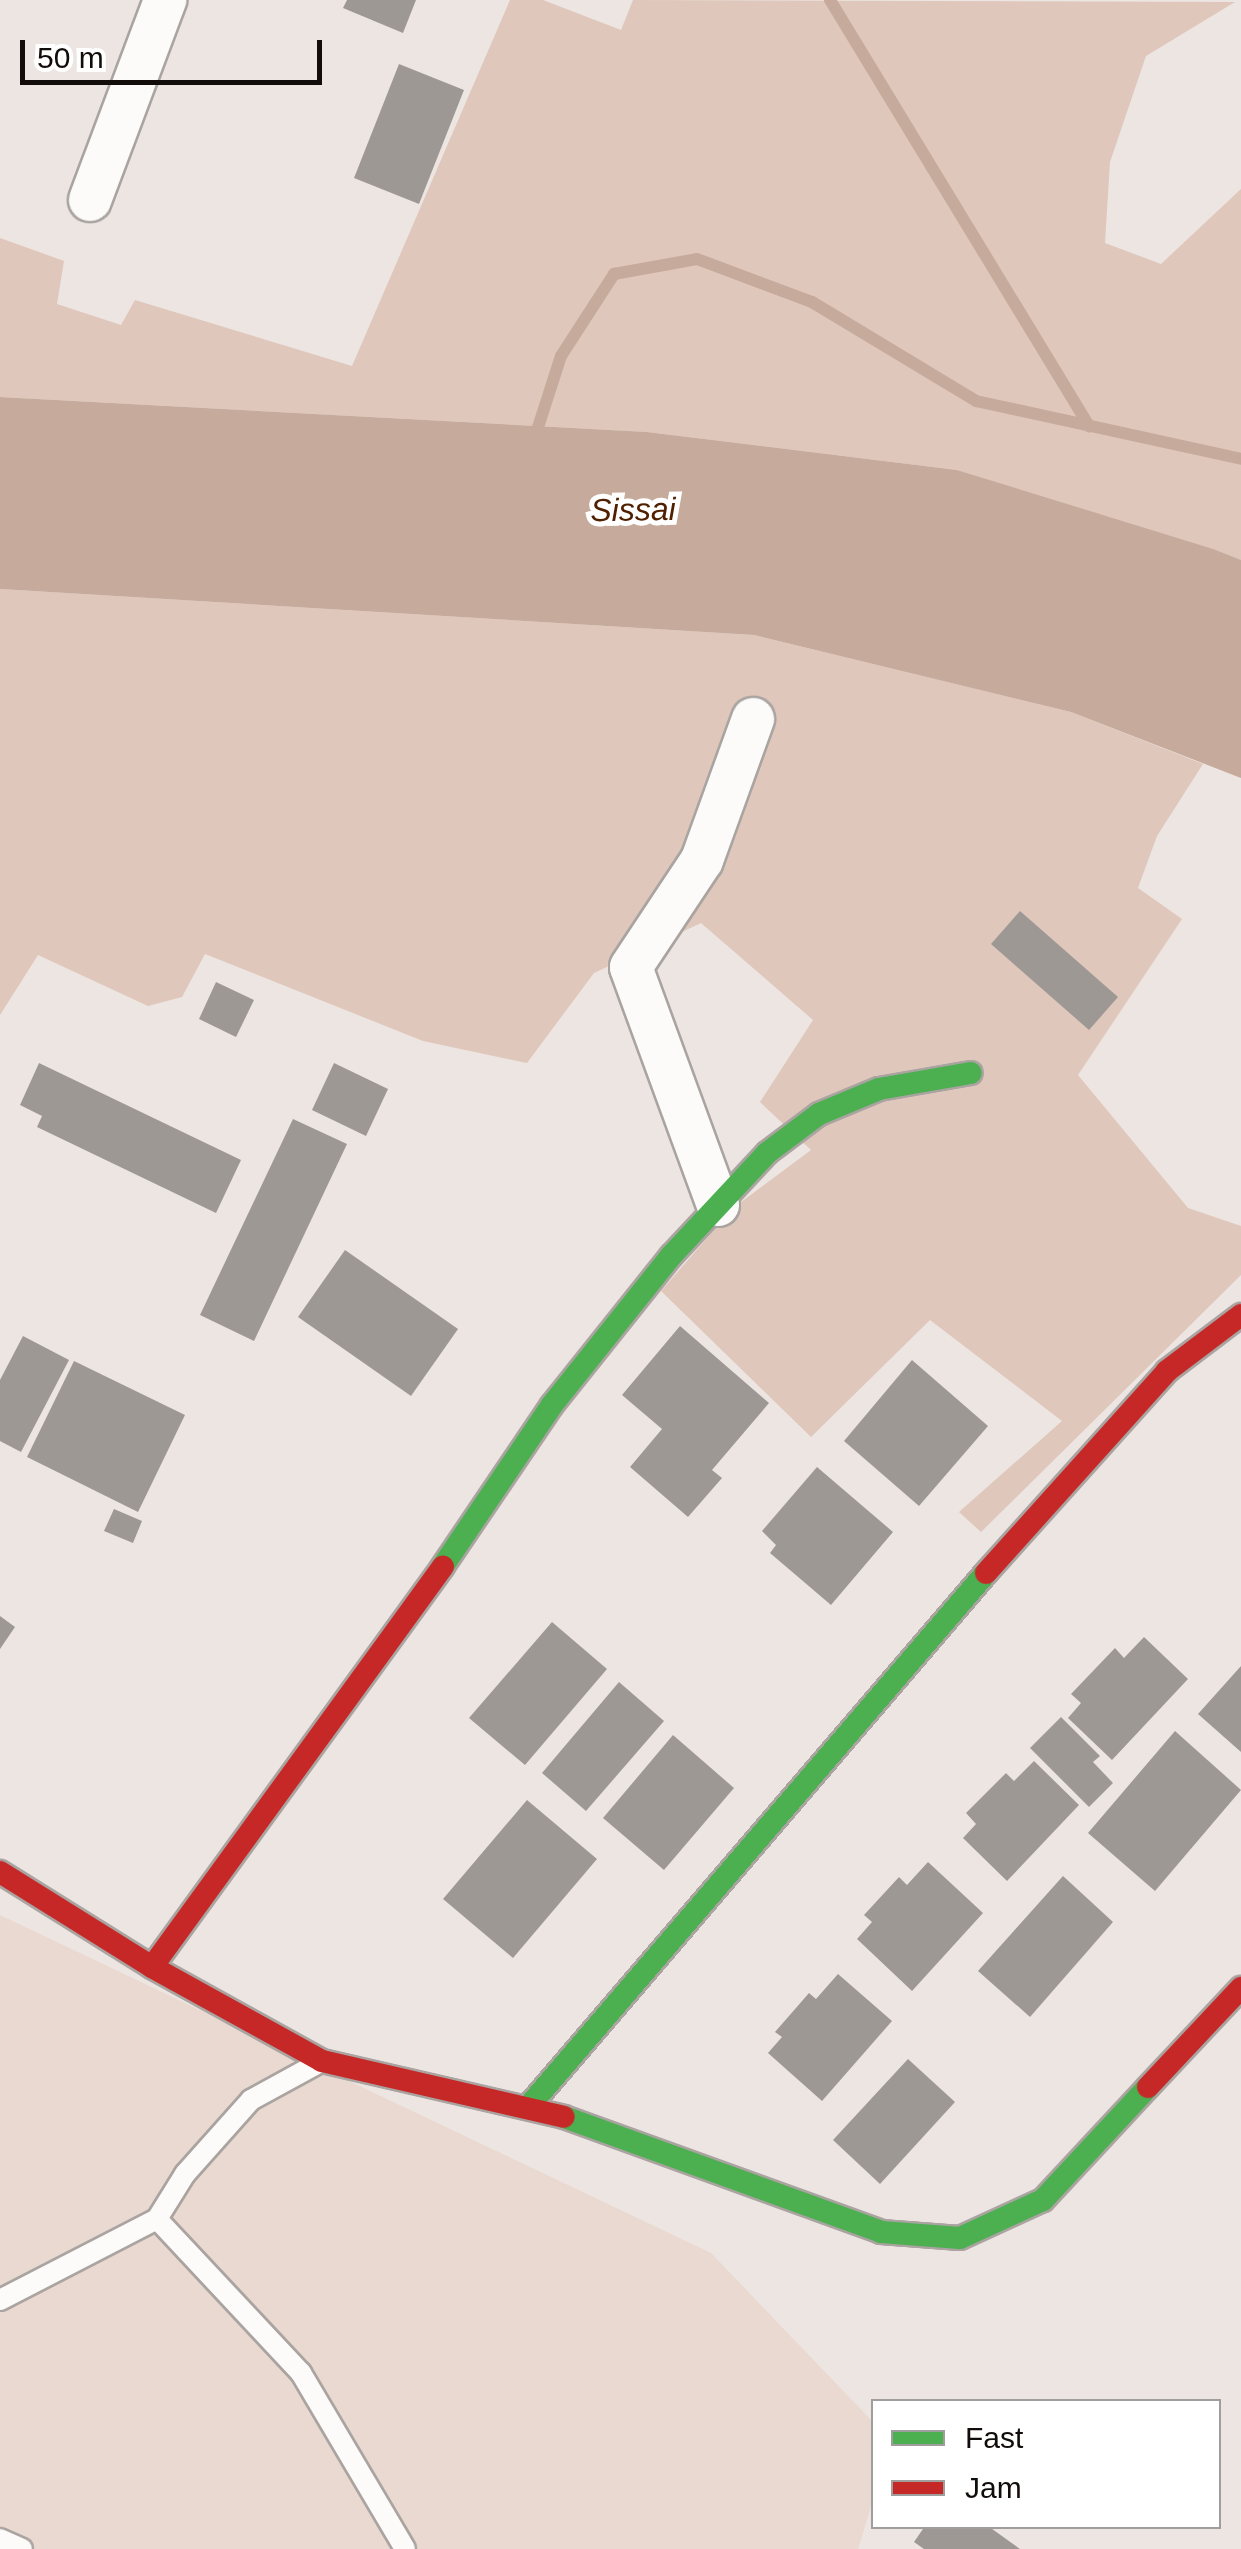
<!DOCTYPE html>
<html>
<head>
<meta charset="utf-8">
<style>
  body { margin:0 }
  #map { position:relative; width:1241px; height:2549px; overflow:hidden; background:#ede5e1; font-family:Arial,sans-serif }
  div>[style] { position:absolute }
  .built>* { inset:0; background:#ead9d1 }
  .green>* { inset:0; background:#dfc7bb }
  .water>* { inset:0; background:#c6aa9b }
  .stream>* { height:12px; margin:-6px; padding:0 6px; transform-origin:6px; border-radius:6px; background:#c6aa9b }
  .building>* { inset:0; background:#9e9895 }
  .roads { filter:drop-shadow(2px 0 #aaa4a1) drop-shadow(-2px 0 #aaa4a1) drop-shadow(0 2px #aaa4a1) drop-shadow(0 -2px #aaa4a1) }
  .lane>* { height:20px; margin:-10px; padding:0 10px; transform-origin:10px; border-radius:10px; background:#fcfbfa }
  .street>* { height:42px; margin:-21px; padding:0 21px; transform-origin:21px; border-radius:21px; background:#fcfbfa }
  .fast>* { height:22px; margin:-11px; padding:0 11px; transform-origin:11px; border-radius:11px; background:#4caf50 }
  .jam>* { height:22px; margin:-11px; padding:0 11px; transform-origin:11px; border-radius:11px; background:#c62828 }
  span { translate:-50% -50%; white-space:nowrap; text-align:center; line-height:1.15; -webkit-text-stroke:10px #fff; paint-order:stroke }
  .water-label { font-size:32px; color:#502001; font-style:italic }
  .legend { position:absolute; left:871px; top:2399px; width:350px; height:130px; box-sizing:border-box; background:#fff; border:2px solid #a09e9d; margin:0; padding:12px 18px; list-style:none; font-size:30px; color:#120d0a }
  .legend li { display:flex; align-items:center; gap:20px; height:50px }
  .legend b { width:50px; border:2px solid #a09e9d }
  .scale { position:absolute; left:20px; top:40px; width:302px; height:45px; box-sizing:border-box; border:5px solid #120d0a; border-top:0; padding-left:12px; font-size:30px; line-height:35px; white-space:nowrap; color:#120d0a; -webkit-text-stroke:8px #fff; paint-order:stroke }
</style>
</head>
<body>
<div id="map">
  <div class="built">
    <i style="clip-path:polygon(0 1915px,711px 2253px,873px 2422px,873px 2500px,858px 2549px,0 2549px)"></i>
  </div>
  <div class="green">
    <i style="clip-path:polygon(510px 0,543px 0,621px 30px,633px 0,1235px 2px,1146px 56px,1110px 162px,1105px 243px,1161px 264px,1241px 189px,1241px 560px,957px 470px,647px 432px,0 397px,0 238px,64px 261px,57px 304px,121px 325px,135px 300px,352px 366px)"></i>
    <i style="clip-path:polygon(0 589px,754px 635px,1071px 712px,1203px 764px,1157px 836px,1138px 888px,1182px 919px,1078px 1075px,1188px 1208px,1241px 1226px,1241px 1275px,981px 1532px,959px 1512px,1062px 1421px,930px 1320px,811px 1437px,661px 1291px,733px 1208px,811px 1150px,760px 1102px,813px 1020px,701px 923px,594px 973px,527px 1063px,423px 1041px,205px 954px,182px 997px,148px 1006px,38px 955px,0 1015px)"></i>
  </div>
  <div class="water">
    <i style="clip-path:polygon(0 397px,647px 432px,957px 470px,1213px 549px,1241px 560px,1241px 778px,1071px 712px,754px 635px,0 589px)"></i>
  </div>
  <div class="stream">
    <i style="left:830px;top:0;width:499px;rotate:58.7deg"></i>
    <i style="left:533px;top:443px;width:91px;rotate:-72.2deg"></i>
    <i style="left:561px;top:356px;width:98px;rotate:-57.1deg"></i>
    <i style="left:614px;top:274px;width:84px;rotate:-10.2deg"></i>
    <i style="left:697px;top:259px;width:123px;rotate:20.5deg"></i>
    <i style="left:812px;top:302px;width:192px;rotate:31.1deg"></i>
    <i style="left:976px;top:401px;width:271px;rotate:12.3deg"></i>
  </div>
  <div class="building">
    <i style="clip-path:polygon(347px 0,416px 0,403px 33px,343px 8px)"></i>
    <i style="clip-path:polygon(399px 64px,464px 90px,419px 204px,354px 178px)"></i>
    <i style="clip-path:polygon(1020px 911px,1118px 997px,1089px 1030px,991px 944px)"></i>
    <i style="clip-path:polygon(216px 982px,254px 1000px,236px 1037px,199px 1019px)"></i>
    <i style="clip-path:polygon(39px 1063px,241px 1160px,216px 1213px,37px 1127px,42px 1116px,20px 1105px)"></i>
    <i style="clip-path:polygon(334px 1063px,388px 1089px,366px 1136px,312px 1110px)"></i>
    <i style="clip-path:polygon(293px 1119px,347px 1144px,254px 1341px,200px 1315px)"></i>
    <i style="clip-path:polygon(345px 1250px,458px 1329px,411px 1396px,298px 1317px)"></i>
    <i style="clip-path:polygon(680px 1326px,769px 1403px,712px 1470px,722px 1478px,688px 1517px,630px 1467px,662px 1429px,622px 1395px)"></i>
    <i style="clip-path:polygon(23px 1336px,69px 1360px,21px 1452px,0 1441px,0 1380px)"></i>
    <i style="clip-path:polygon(912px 1360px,988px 1426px,919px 1506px,844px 1441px)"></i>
    <i style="clip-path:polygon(74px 1361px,185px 1415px,138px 1512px,27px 1457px)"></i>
    <i style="clip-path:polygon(817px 1467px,893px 1532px,831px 1605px,770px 1553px,776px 1545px,762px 1531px)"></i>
    <i style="clip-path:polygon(114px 1509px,142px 1521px,133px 1543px,104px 1531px)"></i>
    <i style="clip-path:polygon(0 1616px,15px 1627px,0 1649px)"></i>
    <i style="clip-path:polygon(552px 1622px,607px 1669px,525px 1765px,469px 1718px)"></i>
    <i style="clip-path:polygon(1144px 1637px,1188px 1679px,1112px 1760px,1068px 1718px,1081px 1703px,1071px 1694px,1115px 1648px,1124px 1658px)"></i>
    <i style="clip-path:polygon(1241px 1666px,1241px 1752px,1198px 1714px)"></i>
    <i style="clip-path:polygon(619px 1682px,664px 1721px,586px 1811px,542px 1773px)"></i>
    <i style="clip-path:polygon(1061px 1717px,1100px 1756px,1093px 1762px,1113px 1783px,1089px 1807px,1030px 1748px)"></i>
    <i style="clip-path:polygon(1175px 1731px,1241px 1790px,1155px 1891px,1088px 1833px)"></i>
    <i style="clip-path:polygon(673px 1735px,734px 1788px,664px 1870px,603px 1818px)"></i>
    <i style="clip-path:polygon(1034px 1761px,1079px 1805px,1007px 1881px,963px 1838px,976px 1824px,966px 1813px,1006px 1773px,1014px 1781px)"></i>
    <i style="clip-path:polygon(527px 1800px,597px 1859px,513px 1958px,443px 1899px)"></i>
    <i style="clip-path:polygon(928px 1862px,983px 1913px,912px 1991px,857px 1939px,872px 1922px,864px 1915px,899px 1877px,907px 1885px)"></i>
    <i style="clip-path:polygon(1063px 1876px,1113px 1922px,1030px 2017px,978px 1971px)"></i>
    <i style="clip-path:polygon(838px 1974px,892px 2021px,822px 2101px,768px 2053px,782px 2037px,775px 2032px,809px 1993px,816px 1999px)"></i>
    <i style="clip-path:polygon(908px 2059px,955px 2102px,880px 2184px,833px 2140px)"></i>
    <i style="clip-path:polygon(925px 2526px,988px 2526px,1020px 2549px,924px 2549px,914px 2542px)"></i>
  </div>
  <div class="roads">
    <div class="lane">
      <i style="left:157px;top:2219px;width:211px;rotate:46.9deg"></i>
      <i style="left:301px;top:2373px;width:204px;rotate:59.4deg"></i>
      <i style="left:0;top:2300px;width:177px;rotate:-27.3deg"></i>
      <i style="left:157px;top:2219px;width:53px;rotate:-58.1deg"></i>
      <i style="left:185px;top:2174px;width:99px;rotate:-48.3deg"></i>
      <i style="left:251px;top:2100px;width:73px;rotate:-28.7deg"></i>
      <i style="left:0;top:2539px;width:24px;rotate:24deg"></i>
    </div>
    <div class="street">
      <i style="left:90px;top:200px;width:214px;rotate:-69.4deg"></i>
      <i style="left:718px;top:1205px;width:253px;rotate:-110.1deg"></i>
      <i style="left:631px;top:967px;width:128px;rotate:-56.4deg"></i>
      <i style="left:702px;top:860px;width:150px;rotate:-70.1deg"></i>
    </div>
    <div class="fast">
      <i style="left:443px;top:1566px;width:194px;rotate:-55.9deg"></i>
      <i style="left:552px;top:1405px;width:191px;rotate:-51.4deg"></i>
      <i style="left:671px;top:1256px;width:141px;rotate:-47deg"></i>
      <i style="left:767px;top:1153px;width:65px;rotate:-36.9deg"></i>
      <i style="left:819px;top:1114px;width:65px;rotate:-22.6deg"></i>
      <i style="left:879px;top:1089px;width:93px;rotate:-9.9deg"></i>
      <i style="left:530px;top:2105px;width:701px;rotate:-49.4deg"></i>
      <i style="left:564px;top:2117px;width:337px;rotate:19.9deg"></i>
      <i style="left:881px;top:2232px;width:79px;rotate:4.3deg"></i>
      <i style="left:960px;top:2238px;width:91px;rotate:-24.6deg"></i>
      <i style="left:1043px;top:2200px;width:154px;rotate:-47.1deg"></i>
    </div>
    <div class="jam">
      <i style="left:986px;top:1573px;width:271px;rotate:-48.1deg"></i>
      <i style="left:1167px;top:1371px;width:93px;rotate:-37.1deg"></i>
      <i style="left:0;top:1872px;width:179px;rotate:32deg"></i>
      <i style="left:152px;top:1967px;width:495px;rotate:-54deg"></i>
      <i style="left:152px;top:1967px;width:194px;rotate:28.9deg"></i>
      <i style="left:322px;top:2061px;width:248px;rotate:13deg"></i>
      <i style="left:1148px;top:2087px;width:136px;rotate:-46.8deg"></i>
    </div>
  </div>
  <div class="water-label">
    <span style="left:633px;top:510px;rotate:-1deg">Sissai</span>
  </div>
  <ul class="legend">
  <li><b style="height:12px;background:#4caf50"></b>Fast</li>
  <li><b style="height:12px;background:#c62828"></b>Jam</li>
  </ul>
  <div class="scale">50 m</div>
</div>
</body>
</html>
